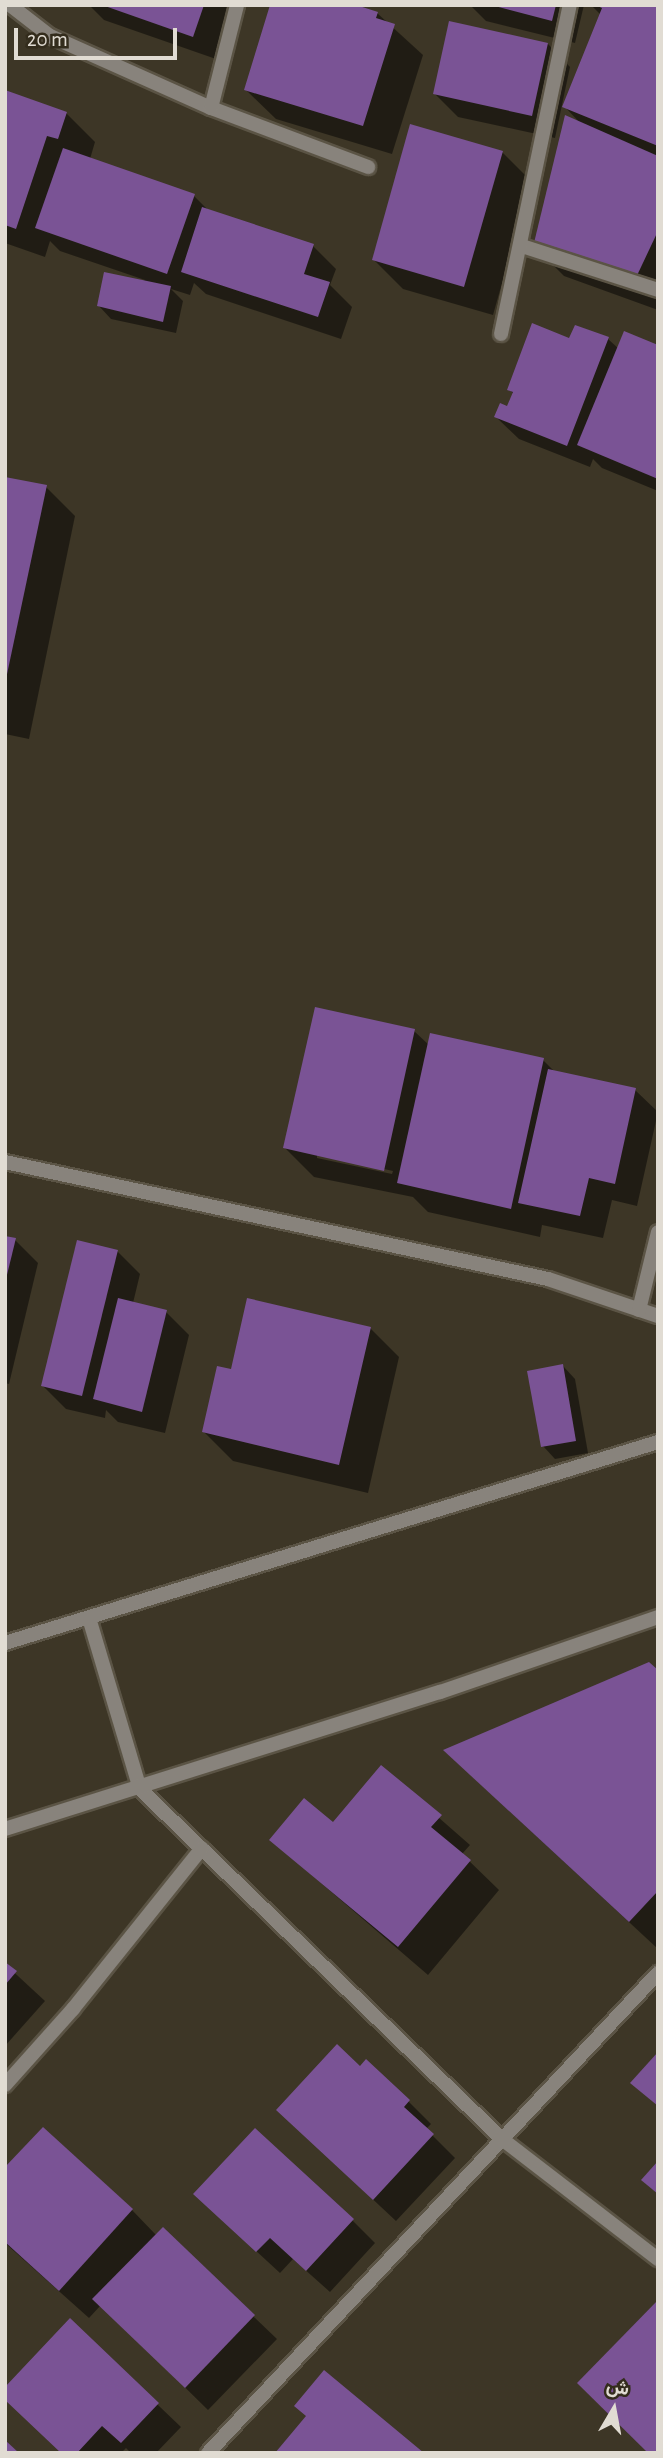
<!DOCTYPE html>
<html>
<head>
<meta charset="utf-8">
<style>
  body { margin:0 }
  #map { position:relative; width:663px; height:2458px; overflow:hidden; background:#3d3626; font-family:"Alegreya Sans",Vazirmatn,sans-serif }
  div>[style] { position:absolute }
  .shadow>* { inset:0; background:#0007 }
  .building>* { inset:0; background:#7a5395 }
  .roads { filter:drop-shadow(2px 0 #5b5445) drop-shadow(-2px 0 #5b5445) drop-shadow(0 2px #5b5445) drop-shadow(0 -2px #5b5445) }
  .street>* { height:14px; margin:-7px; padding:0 7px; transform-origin:7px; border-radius:7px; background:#88837c }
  span { translate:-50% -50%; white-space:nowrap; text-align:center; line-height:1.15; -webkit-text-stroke:5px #332c1c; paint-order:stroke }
  .frame { position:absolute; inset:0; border:7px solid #e1dcd3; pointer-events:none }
  .north { position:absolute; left:579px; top:2374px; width:70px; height:70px; -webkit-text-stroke:5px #332c1c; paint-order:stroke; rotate:10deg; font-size:19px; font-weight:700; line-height:28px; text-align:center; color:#e1dcd3 }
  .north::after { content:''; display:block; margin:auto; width:24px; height:32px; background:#e1dcd3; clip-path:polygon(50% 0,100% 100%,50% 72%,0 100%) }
  .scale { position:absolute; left:14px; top:28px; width:163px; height:32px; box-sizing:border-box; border:4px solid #e1dcd3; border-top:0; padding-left:9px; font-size:21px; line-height:24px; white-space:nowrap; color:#e1dcd3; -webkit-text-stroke:5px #332c1c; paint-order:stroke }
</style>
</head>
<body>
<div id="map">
  <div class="shadow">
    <i style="clip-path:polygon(89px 5px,235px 5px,216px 59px,104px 20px)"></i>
    <i style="clip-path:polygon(470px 5px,584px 5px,575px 43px,486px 21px)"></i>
    <i style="clip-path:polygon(591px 5px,658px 5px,658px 310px,564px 276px,535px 247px,581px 124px,564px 106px,601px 15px)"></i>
    <i style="clip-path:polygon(377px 13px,423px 55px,392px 154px,276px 119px,246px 90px)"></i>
    <i style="clip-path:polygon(548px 44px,570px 67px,555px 138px,458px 117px,435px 94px)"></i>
    <i style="clip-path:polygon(5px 92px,66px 113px,95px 142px,90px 159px,194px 196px,210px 212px,313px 246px,336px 269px,330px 285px,352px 307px,341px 339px,206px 294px,194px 283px,190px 295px,171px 289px,183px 301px,176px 333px,111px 319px,99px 306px,145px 280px,60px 251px,50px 241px,45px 257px,5px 243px)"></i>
    <i style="clip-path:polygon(502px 152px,531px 181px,493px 315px,403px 289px,374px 260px)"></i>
    <i style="clip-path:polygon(608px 339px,619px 349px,658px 347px,658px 491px,602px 468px,593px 459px,590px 467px,519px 439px,496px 417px,508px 409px,514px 394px,509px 389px,570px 341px)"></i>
    <i style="clip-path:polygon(5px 478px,46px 487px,75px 516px,29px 739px,5px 734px)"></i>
    <i style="clip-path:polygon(evenodd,414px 1031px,429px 1045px,543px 1060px,555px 1072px,635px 1090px,658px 1112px,637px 1206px,612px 1200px,603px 1238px,542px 1225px,540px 1237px,428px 1212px,413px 1197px,314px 1177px,285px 1148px,414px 1031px,317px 1154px,393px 1171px,392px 1174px,317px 1158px,317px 1154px)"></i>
    <i style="clip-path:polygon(5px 1238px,15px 1240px,38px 1263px,9px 1384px,5px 1383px)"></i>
    <i style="clip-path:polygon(117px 1251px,140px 1274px,133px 1303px,166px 1312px,189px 1335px,165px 1433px,118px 1422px,106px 1410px,105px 1418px,66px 1409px,43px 1386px)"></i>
    <i style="clip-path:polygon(370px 1328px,399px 1357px,368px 1493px,233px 1461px,204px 1432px,232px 1371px)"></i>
    <i style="clip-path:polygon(563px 1366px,575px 1379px,588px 1453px,555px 1459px,543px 1446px)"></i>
    <i style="clip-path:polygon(658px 1673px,658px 1949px,478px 1782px)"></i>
    <i style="clip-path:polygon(381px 1767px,470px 1845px,462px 1854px,499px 1890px,428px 1975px,271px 1840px,333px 1824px)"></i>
    <i style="clip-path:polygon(5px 1964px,45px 2001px,5px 2046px)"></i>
    <i style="clip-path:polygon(360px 2068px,408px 2101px,431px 2124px,426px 2129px,455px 2158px,396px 2221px,301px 2132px)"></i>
    <i style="clip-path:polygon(5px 2170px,132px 2210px,157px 2236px,163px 2230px,277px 2339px,208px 2410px,101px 2305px,89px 2318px,5px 2243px)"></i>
    <i style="clip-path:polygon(218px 2216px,352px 2220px,375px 2243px,330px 2292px,293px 2259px,280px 2273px)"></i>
    <i style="clip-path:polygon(70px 2321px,181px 2427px,156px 2453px,131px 2453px,126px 2448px,121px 2453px,62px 2453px)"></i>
  </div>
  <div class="building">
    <i style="clip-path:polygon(102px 5px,204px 5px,193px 37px)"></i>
    <i style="clip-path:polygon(270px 5px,356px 5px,378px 12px,376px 18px,395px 24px,363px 126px,244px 90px)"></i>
    <i style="clip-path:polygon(491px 5px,556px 5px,552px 21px)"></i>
    <i style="clip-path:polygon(595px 5px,658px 5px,658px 146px,562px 107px,602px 8px)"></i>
    <i style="clip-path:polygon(449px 21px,548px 43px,532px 116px,433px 94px)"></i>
    <i style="clip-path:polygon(5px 90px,67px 112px,58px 139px,47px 136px,16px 229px,5px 225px)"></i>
    <i style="clip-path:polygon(565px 115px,658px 156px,658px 231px,633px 284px,533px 247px)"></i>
    <i style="clip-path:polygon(410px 124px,503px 151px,464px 287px,372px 260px)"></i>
    <i style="clip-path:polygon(63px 148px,195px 194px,167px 274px,35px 228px)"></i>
    <i style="clip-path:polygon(202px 207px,314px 244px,304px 274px,330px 282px,318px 317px,181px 272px)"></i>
    <i style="clip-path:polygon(104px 272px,171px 286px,163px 322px,97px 306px)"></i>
    <i style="clip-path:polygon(532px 323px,569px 338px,575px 325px,609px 337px,567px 446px,494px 417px,500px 403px,507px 406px,513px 392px,507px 390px)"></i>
    <i style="clip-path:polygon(624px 331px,658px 345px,658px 479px,577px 445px)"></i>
    <i style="clip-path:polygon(5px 477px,47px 485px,6px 679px,5px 679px)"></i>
    <i style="clip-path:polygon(315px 1007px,415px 1029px,384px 1171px,283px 1148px)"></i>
    <i style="clip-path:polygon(430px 1033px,544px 1058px,511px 1209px,397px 1183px)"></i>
    <i style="clip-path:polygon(548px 1069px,636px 1088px,615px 1184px,589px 1178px,580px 1216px,518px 1203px)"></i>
    <i style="clip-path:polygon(5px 1236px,16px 1238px,6px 1279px,5px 1279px)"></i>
    <i style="clip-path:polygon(77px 1240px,118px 1250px,82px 1396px,41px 1386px)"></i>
    <i style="clip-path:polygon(118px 1298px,167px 1310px,142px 1412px,93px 1399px)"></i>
    <i style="clip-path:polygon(247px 1298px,371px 1327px,339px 1465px,202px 1432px,217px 1366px,231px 1369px)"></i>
    <i style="clip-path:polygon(563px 1364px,576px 1441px,541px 1447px,527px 1371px)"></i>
    <i style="clip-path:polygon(649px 1662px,658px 1670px,658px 1891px,629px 1922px,443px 1750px)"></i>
    <i style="clip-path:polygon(381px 1765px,442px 1815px,431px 1827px,471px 1860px,398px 1947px,269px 1840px,304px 1798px,333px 1822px)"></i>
    <i style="clip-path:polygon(5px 1962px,17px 1971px,5px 1985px)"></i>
    <i style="clip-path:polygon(337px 2044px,360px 2066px,366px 2059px,410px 2100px,404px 2107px,434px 2134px,373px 2200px,276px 2110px)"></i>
    <i style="clip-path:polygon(658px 2052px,658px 2106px,630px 2083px)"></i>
    <i style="clip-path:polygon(43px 2127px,133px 2209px,59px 2291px,5px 2242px,5px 2167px)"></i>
    <i style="clip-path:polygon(255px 2128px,354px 2219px,306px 2271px,270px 2238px,256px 2252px,193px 2194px)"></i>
    <i style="clip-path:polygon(658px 2161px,658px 2194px,641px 2180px)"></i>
    <i style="clip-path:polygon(163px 2227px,255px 2315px,185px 2388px,92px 2299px)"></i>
    <i style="clip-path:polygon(658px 2300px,658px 2453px,648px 2453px,577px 2383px)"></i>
    <i style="clip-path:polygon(70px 2318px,159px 2403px,121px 2443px,102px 2426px,77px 2453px,61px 2453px,5px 2400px,5px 2387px)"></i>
    <i style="clip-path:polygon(324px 2370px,424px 2453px,275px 2453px,306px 2416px,294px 2406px)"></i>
    <i style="clip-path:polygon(5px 2440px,19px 2453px,5px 2453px)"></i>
  </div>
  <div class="roads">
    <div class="street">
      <i style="left:10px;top:5px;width:51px;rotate:37.8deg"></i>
      <i style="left:50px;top:36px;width:176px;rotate:24.1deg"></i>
      <i style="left:211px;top:108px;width:168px;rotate:20.6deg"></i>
      <i style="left:211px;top:108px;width:106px;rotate:-75.8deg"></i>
      <i style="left:522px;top:246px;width:143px;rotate:17.9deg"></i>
      <i style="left:501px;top:334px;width:336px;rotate:-78.2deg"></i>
      <i style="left:5px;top:1162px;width:555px;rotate:12.16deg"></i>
      <i style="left:548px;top:1279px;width:116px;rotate:18.6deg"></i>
      <i style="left:639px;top:1310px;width:80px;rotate:-76.3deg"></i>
      <i style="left:89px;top:1618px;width:178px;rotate:73.4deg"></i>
      <i style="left:140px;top:1789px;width:504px;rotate:44.03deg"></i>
      <i style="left:502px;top:2139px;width:197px;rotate:37.6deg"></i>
      <i style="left:5px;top:1643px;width:683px;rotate:-17.11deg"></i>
      <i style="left:5px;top:1829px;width:456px;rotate:-17.5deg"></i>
      <i style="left:440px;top:1692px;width:231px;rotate:-19deg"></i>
      <i style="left:5px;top:2085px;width:102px;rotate:-48.2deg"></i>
      <i style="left:73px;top:2009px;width:206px;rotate:-51.3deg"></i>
      <i style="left:208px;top:2453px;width:658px;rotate:-46.85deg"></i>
    </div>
  </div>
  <div class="frame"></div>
  <div class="north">ش</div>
  <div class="scale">20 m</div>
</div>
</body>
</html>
